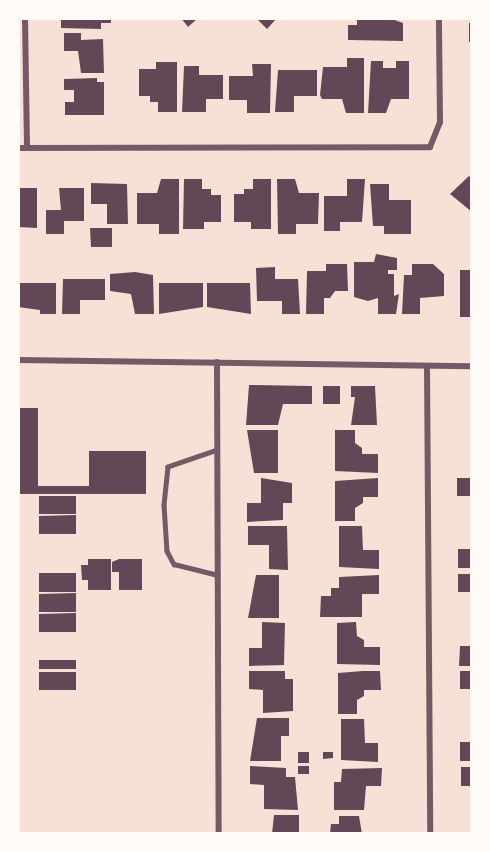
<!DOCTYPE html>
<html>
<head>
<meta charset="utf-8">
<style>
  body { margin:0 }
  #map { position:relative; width:490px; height:852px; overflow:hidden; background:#f7e1d7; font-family:Arial,sans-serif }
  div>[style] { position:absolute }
  .building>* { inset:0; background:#644757 }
  .service>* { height:4.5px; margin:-2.25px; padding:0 2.25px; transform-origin:2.25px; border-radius:2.25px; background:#755966 }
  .minor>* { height:6px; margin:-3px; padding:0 3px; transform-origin:3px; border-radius:3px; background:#755966 }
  span { translate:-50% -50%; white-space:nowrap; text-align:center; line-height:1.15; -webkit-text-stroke:5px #fffaf5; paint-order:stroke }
  .frame { position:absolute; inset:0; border:20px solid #fffaf5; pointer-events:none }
</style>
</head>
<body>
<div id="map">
  <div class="building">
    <i style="clip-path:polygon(61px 18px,111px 18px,111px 23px,101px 23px,101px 29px,61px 28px)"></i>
    <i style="clip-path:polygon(181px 18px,198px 18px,188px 27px)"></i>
    <i style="clip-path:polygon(256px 18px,277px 18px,267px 29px)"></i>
    <i style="clip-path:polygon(357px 18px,389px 18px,403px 23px,403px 41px,348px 40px,348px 25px,357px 25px)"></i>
    <i style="clip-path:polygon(469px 23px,472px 23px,472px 41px,469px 42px)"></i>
    <i style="clip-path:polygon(64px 33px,81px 33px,81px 40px,103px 39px,104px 73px,81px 73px,78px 51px,64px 51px)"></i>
    <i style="clip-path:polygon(347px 58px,364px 58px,364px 113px,346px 113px,342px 99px,322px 99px,320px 95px,323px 67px,347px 67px)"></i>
    <i style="clip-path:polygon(371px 61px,383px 61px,383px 68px,396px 68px,396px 61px,409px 61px,409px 99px,391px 99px,386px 113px,368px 113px)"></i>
    <i style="clip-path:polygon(156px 62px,177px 62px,177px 112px,158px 112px,158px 102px,150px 102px,150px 96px,139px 96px,139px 69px,156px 69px)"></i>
    <i style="clip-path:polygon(252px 64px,271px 64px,270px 113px,247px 113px,247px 100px,229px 100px,229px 76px,253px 76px)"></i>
    <i style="clip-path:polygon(184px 66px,199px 66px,199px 75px,223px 75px,223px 99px,206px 99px,206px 112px,182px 112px)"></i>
    <i style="clip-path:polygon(278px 70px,317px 70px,317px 96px,294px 96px,294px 112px,275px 112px)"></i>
    <i style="clip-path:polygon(97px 78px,97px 82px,104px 82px,104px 115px,65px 115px,65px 102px,74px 102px,74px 90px,64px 90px,64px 79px)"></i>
    <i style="clip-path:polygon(469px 176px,472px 179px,472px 212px,450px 194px)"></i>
    <i style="clip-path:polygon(161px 179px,179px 179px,179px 234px,159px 234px,159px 224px,137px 224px,137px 193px,157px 193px)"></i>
    <i style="clip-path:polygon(184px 179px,202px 179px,202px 189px,211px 189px,211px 195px,221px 195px,221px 222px,204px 222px,204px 229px,183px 229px)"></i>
    <i style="clip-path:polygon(253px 179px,271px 179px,271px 229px,251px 229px,251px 222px,234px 222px,234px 194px,244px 194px,244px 189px,253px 189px)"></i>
    <i style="clip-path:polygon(277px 179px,295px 179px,299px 193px,319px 193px,318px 224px,296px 224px,296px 234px,278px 234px)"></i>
    <i style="clip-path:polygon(347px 179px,365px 179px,362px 222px,340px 222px,340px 231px,324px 231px,324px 196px,347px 196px)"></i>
    <i style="clip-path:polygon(91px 183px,127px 184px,128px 224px,107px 224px,107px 204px,91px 204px)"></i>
    <i style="clip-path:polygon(370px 184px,389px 184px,389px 200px,411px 200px,411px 234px,384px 234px,384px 226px,373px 226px)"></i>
    <i style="clip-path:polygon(18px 188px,37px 188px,37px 228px,18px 227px)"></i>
    <i style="clip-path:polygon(59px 188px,84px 188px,84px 221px,64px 221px,64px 234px,46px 234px,46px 210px,61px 210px)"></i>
    <i style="clip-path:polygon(90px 228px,112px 228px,112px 247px,91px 247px)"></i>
    <i style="clip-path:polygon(376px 254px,397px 258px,397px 270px,388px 270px,388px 274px,394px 274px,394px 296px,399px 294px,396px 314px,378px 314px,378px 298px,368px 301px,354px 297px,354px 262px,374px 262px)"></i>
    <i style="clip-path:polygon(326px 264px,347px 264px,348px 291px,335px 291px,330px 298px,324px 298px,324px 314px,306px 314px,307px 271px,326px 271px)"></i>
    <i style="clip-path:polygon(412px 264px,433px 264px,444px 274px,444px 296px,420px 298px,420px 314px,402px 314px,404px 275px,412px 275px)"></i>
    <i style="clip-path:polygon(275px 267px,275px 279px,298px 279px,300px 314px,282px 314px,282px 301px,257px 301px,256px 268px)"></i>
    <i style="clip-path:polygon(460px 270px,472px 270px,472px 317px,460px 317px)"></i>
    <i style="clip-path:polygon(135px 272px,153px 275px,154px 314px,135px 314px,131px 294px,110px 291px,110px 274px)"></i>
    <i style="clip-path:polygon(63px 279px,105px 279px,105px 300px,80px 300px,80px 314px,62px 314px)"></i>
    <i style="clip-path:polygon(18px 283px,56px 283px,56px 314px,40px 314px,40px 310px,18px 307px)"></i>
    <i style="clip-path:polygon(159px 283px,203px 283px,203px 307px,159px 314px)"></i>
    <i style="clip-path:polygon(207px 283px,250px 283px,251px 314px,207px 307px)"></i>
    <i style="clip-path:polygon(249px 385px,312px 386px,312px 404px,283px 404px,278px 425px,246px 425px)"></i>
    <i style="clip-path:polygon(323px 386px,340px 386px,340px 404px,323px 404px)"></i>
    <i style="clip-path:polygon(351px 386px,375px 386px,377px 425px,351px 425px,355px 397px,351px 397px)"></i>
    <i style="clip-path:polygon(18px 408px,38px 408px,38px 486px,89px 486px,89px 451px,146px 451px,146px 494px,18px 494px)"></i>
    <i style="clip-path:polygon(247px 430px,278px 430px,278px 473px,254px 473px)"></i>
    <i style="clip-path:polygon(335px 430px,355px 430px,355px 443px,362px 448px,362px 454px,378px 454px,378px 473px,335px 471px)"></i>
    <i style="clip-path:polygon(261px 478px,292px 483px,292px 503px,283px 503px,283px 520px,247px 522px,247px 503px,261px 503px)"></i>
    <i style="clip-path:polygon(378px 478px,378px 497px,363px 497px,363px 503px,355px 508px,355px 521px,335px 521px,335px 481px)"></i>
    <i style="clip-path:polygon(457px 478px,472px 478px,472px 496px,457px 496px)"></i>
    <i style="clip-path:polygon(39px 496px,76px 496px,76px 514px,39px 514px)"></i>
    <i style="clip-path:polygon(76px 515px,76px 534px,39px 534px,39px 516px)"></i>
    <i style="clip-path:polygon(248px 526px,287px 526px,288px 570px,269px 569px,269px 545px,248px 545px)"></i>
    <i style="clip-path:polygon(339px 526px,362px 526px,363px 550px,379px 550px,379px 569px,339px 567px)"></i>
    <i style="clip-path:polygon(458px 549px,472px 549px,472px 568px,458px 568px)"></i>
    <i style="clip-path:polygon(88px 559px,111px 559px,111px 590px,88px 590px,88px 580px,82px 580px,81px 565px,88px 565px)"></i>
    <i style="clip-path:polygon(119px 559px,142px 559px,142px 590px,119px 590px,119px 572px,112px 572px,112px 562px)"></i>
    <i style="clip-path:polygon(39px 573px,76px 573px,76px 592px,39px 592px)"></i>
    <i style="clip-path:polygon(458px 574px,472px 574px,472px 592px,458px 592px)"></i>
    <i style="clip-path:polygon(256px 575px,279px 575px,279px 618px,248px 618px)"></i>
    <i style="clip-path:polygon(379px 575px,379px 594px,362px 594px,362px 617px,320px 617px,321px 596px,331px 596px,331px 588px,339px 588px,339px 577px)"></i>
    <i style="clip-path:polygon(76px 593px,76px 612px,39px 612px,39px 594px)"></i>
    <i style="clip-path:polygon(76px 613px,76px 632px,39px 632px,39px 614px)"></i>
    <i style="clip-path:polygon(262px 622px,285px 623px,284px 665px,249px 666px,249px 648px,262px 648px)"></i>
    <i style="clip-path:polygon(356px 622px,357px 636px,364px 640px,364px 647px,380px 647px,380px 665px,337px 664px,337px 623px)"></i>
    <i style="clip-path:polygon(460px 646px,472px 646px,472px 666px,459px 666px)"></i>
    <i style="clip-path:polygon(39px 660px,76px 660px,76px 669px,39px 669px)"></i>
    <i style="clip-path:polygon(249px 671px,285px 671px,285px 679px,293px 679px,293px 711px,263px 713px,263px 690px,249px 689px)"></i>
    <i style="clip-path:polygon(363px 671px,380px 671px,381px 690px,364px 690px,364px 696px,357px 700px,357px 714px,338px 714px,338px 673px)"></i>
    <i style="clip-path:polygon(460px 671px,472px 671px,472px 689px,460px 689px)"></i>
    <i style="clip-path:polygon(39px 672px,76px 672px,76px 690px,39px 690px)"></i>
    <i style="clip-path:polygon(257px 718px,289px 718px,289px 736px,281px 736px,281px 761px,250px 761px)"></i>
    <i style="clip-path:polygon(341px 719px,364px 719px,365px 743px,378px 743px,378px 762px,341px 760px)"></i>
    <i style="clip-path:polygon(460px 742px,472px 742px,472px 761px,460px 761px)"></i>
    <i style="clip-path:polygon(298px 752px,309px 752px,309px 763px,298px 763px)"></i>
    <i style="clip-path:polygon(323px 752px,333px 752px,333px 758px,323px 759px)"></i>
    <i style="clip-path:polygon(250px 766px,286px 768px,286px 777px,295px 777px,298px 810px,264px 809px,264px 785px,250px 784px)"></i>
    <i style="clip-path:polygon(298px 766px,309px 766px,309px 774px,298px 774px)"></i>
    <i style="clip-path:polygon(461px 767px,472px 767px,472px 786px,461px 786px)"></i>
    <i style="clip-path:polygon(382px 768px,381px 786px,366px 786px,364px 810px,334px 810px,334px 782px,341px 782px,342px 769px)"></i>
    <i style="clip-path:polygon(274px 815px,299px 815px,299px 834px,272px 834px)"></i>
    <i style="clip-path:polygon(339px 816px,359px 816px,362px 834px,330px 834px,331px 824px,339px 824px)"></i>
  </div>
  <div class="service">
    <i style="left:217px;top:450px;width:52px;rotate:160.9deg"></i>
    <i style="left:168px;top:467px;width:38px;rotate:96deg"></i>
    <i style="left:164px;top:505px;width:46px;rotate:86.3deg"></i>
    <i style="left:167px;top:551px;width:15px;rotate:62deg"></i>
    <i style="left:174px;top:564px;width:45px;rotate:14deg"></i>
  </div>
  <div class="minor">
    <i style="left:25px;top:18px;width:130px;rotate:89.1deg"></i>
    <i style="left:18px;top:148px;width:412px;rotate:-0.1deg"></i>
    <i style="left:430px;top:147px;width:27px;rotate:-68deg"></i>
    <i style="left:440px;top:122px;width:104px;rotate:-90.6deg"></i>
    <i style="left:18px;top:360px;width:454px;rotate:0.8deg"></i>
    <i style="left:217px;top:362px;width:472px;rotate:89.8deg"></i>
    <i style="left:427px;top:366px;width:468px;rotate:89.6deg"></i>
  </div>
  <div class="frame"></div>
</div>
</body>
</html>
